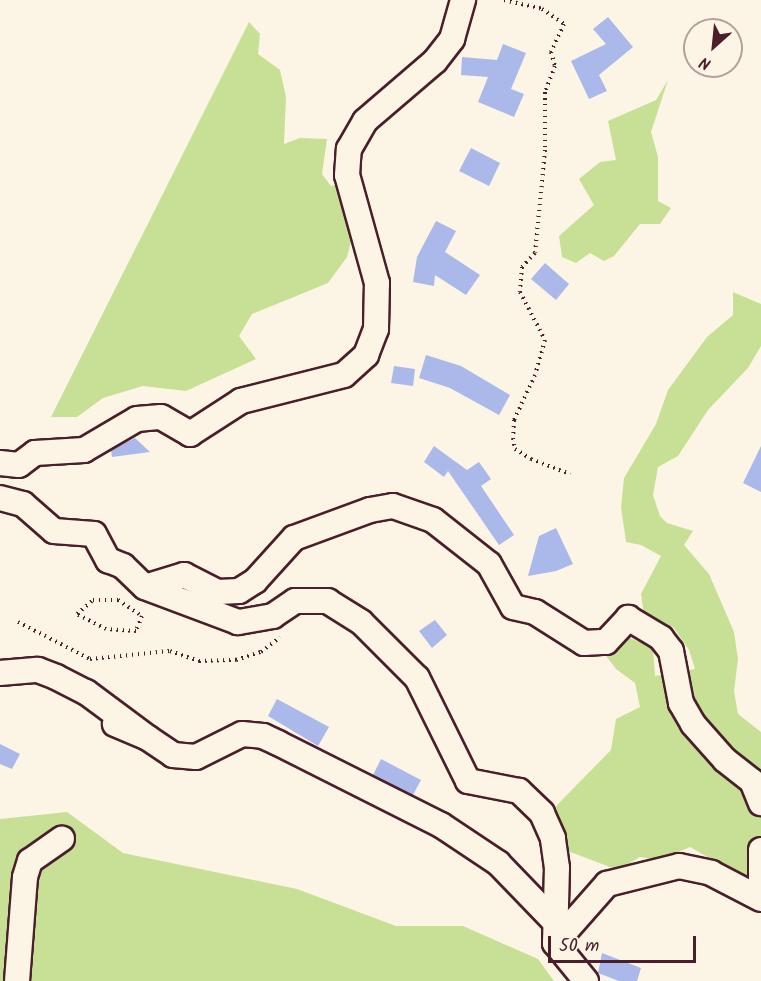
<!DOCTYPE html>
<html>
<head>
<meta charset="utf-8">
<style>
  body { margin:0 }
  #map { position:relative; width:761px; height:981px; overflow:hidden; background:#fcf5e5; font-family:Kalam,sans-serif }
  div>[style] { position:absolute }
  .green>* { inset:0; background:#c8e096 }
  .building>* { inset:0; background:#aab9e9 }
  .path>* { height:4px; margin-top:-2px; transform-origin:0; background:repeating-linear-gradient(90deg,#4a1f2b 0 1.5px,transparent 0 6px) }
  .roads { filter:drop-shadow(2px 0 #4a1f2b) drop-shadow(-2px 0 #4a1f2b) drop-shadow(0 2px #4a1f2b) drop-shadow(0 -2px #4a1f2b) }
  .minor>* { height:24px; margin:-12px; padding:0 12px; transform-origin:12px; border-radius:12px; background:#fcf5e5 }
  span { translate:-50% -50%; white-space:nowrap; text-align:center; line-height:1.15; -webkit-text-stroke:6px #fcf5e5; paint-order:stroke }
  .north { position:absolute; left:683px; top:18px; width:60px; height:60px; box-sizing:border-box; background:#fcf5e5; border:2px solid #b59f9b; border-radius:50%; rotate:207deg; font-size:16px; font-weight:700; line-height:24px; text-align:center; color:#4a1f2b }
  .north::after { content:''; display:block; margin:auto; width:21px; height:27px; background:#4a1f2b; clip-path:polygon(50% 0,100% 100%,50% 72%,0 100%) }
  .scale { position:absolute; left:548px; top:936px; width:148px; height:27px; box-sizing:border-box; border:3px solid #4a1f2b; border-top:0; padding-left:8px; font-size:18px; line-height:21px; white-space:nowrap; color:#4a1f2b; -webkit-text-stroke:4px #fcf5e5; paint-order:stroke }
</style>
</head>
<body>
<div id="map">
  <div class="green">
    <i style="clip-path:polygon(249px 22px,260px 34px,258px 54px,280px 70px,286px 97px,284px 144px,300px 138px,327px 139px,322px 174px,331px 186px,359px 179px,367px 200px,356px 222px,347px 257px,328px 283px,252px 314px,239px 336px,256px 359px,186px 391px,143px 386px,103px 398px,77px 417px,51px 417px)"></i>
    <i style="clip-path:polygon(668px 80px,651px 132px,658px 157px,658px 201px,671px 208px,660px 224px,640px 224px,614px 256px,604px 261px,590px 253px,576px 263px,562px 257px,559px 236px,594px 205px,579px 179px,600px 162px,616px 160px,608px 121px,656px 100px)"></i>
    <i style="clip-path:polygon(733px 292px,761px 304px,761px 346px,748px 368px,708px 410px,678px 456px,658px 467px,653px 495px,660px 516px,667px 523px,693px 531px,684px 545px,709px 574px,734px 632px,738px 659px,734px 691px,738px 714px,761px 732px,761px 881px,748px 880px,690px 847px,660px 860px,640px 857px,618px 870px,565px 850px,547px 827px,557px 805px,611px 750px,616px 719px,640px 707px,635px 683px,616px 669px,600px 648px,614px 631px,653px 648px,655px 676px,695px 669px,689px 650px,674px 628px,644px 615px,641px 594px,661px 556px,641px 545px,626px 542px,621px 507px,624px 478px,656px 424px,668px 390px,707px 337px,733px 315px)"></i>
    <i style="clip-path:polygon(67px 812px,123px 853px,297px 889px,396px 926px,463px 926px,538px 959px,554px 981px,0 981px,0 819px)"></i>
  </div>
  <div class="building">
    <i style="clip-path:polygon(608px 17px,633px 47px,599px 75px,607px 91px,589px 99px,571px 61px,606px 44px,593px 29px)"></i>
    <i style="clip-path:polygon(503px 44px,526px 53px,511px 89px,524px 94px,514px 117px,478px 102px,488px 77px,461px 75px,462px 57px,497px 60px)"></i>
    <i style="clip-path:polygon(471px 148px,500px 163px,489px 186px,459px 171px)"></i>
    <i style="clip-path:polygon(436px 221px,456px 231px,445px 252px,480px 275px,466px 295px,435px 275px,434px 286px,413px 282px,417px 257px)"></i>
    <i style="clip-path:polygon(545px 263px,569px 284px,556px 300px,531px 279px)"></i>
    <i style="clip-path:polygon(426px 355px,461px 366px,510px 395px,499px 415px,450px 388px,419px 378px)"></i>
    <i style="clip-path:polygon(394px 366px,415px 369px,413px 386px,391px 383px)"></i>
    <i style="clip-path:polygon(135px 438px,150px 452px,112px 457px,111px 450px)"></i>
    <i style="clip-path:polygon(434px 446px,467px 470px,479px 462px,491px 479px,481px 486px,514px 535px,499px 545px,448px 471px,444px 477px,424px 462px)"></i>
    <i style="clip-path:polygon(761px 446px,761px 492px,743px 483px)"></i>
    <i style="clip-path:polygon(556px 528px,573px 564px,556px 571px,528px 576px,539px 536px)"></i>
    <i style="clip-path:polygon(435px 620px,447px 635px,432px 648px,419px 631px)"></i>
    <i style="clip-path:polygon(277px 699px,329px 727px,318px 746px,268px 716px)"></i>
    <i style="clip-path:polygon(0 744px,20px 754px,12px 769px,0 764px)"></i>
    <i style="clip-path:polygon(381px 759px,421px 780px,413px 795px,373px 775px)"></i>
    <i style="clip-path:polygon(602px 953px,641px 968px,637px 981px,619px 981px,598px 973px)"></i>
  </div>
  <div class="path">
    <i style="left:504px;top:0;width:39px;rotate:13deg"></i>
    <i style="left:542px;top:9px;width:27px;rotate:34deg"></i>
    <i style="left:564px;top:24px;width:31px;rotate:115deg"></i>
    <i style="left:551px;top:52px;width:15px;rotate:74deg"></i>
    <i style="left:555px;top:66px;width:28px;rotate:111deg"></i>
    <i style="left:545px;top:92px;width:58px;rotate:90deg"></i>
    <i style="left:545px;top:150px;width:103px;rotate:95.5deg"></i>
    <i style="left:535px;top:253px;width:19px;rotate:133deg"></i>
    <i style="left:522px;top:267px;width:25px;rotate:95deg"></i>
    <i style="left:520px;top:292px;width:54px;rotate:62.5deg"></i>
    <i style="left:545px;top:340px;width:36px;rotate:106deg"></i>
    <i style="left:535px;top:375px;width:50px;rotate:115deg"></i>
    <i style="left:514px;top:420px;width:18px;rotate:93deg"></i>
    <i style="left:513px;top:438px;width:11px;rotate:80deg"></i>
    <i style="left:515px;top:449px;width:19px;rotate:32deg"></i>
    <i style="left:531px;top:459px;width:42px;rotate:21deg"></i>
    <i style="left:93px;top:600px;width:25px"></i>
    <i style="left:118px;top:600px;width:29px;rotate:34deg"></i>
    <i style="left:142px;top:616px;width:16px;rotate:112deg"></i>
    <i style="left:136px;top:631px;width:30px;rotate:-176deg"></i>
    <i style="left:106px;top:629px;width:33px;rotate:-153deg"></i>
    <i style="left:77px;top:614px;width:21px;rotate:-41deg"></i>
    <i style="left:18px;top:622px;width:81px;rotate:27.2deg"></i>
    <i style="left:90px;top:659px;width:80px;rotate:-5.7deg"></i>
    <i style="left:170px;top:651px;width:31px;rotate:19deg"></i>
    <i style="left:199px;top:661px;width:37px;rotate:-2deg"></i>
    <i style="left:236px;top:660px;width:26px;rotate:-18deg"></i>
    <i style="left:261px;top:652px;width:24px;rotate:-38deg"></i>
  </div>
  <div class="roads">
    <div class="minor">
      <i style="left:0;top:463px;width:19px;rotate:6deg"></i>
      <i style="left:19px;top:465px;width:20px;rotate:-37deg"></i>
      <i style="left:35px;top:453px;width:49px;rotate:-3.5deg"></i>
      <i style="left:84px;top:450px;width:61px;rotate:-30.3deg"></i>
      <i style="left:137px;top:419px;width:24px;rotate:-5deg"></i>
      <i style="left:161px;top:417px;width:34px;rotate:30deg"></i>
      <i style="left:190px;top:434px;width:61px;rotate:-32.9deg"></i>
      <i style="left:241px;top:401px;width:106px;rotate:-14.2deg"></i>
      <i style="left:344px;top:375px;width:30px;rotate:-42deg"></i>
      <i style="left:366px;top:355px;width:28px;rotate:-69deg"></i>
      <i style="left:376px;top:329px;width:46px;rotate:-88.8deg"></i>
      <i style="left:377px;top:283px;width:112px;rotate:-105.5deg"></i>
      <i style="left:347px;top:175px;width:26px;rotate:-86deg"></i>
      <i style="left:349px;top:149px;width:32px;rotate:-60deg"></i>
      <i style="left:365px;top:121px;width:92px;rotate:-40.6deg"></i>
      <i style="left:435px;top:61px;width:28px;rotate:-52deg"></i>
      <i style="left:452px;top:39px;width:41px;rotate:-74.2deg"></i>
      <i style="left:0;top:498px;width:24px;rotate:15deg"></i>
      <i style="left:23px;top:504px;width:41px;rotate:41.1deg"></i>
      <i style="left:54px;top:531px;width:40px;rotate:4.3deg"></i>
      <i style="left:94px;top:534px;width:30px;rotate:62deg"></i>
      <i style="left:108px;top:560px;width:16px;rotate:22deg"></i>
      <i style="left:123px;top:566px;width:30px;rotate:44deg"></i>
      <i style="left:0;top:673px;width:38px;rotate:-5deg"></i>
      <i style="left:38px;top:670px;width:19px;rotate:21deg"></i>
      <i style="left:56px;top:677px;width:34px;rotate:27deg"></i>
      <i style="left:86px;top:692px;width:77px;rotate:36.6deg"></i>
      <i style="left:148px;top:738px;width:36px;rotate:-157deg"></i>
      <i style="left:148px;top:738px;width:30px;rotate:34deg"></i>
      <i style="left:173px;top:755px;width:23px;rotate:5deg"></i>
      <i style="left:196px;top:757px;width:51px;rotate:-26.6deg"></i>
      <i style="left:242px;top:734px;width:21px;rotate:5deg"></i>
      <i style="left:263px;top:736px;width:17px;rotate:25deg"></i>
      <i style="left:278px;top:743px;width:182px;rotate:26.7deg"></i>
      <i style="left:441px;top:825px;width:69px;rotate:33.7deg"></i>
      <i style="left:498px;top:863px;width:82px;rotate:46deg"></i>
      <i style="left:761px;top:850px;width:31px;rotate:90deg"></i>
      <i style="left:555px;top:943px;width:79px;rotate:-48.6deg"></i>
      <i style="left:607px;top:884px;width:74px;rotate:-14deg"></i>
      <i style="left:679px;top:866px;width:33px;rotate:12deg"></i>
      <i style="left:711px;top:873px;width:56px;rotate:27.5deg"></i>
      <i style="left:17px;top:981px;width:104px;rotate:-85.6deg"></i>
      <i style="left:25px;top:877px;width:17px;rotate:-73deg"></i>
      <i style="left:30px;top:861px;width:39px;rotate:-35deg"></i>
      <i style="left:586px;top:981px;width:49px;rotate:-129.2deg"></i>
      <i style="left:555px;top:943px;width:75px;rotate:-88.5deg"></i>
      <i style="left:557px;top:868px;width:30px;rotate:-98deg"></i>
      <i style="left:553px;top:838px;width:27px;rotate:-114deg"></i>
      <i style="left:542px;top:813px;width:32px;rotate:-136deg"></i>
      <i style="left:519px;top:791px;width:52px;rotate:-168.9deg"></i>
      <i style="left:468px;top:781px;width:115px;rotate:-116.3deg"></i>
      <i style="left:417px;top:678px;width:79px;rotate:-135deg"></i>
      <i style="left:361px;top:622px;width:39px;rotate:-148deg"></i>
      <i style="left:328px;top:601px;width:33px;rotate:180deg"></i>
      <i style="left:295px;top:601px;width:27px;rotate:146deg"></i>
      <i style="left:273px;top:616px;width:36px;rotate:170deg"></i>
      <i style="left:238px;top:622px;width:99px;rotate:-159.4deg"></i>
      <i style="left:145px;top:587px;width:41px;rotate:-17.1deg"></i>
      <i style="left:184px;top:575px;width:38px;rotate:27deg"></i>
      <i style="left:218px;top:592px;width:21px;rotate:-3deg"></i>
      <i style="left:239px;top:591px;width:19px;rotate:-32deg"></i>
      <i style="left:255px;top:581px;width:58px;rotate:-47.8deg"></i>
      <i style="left:294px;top:538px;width:81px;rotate:-20.2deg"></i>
      <i style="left:370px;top:510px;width:23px;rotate:-10deg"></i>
      <i style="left:393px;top:506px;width:42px;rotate:19.3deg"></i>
      <i style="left:433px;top:520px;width:71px;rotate:38.2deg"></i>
      <i style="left:489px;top:564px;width:49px;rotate:60.8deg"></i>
      <i style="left:513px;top:607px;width:23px;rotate:13deg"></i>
      <i style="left:535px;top:612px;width:58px;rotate:32.3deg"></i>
      <i style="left:584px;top:643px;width:22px;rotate:-3deg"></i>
      <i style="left:606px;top:642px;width:33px;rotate:-47deg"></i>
      <i style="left:628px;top:618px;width:39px;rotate:31deg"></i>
      <i style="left:661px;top:638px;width:16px;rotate:52deg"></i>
      <i style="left:671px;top:651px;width:53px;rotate:79.1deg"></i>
      <i style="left:681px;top:703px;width:24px;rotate:60deg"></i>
      <i style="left:693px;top:724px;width:48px;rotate:48.4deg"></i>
      <i style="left:725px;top:760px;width:34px;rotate:38deg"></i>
      <i style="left:752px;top:781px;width:24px;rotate:68deg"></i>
    </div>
  </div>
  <div class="north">N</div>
  <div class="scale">50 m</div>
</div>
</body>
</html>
